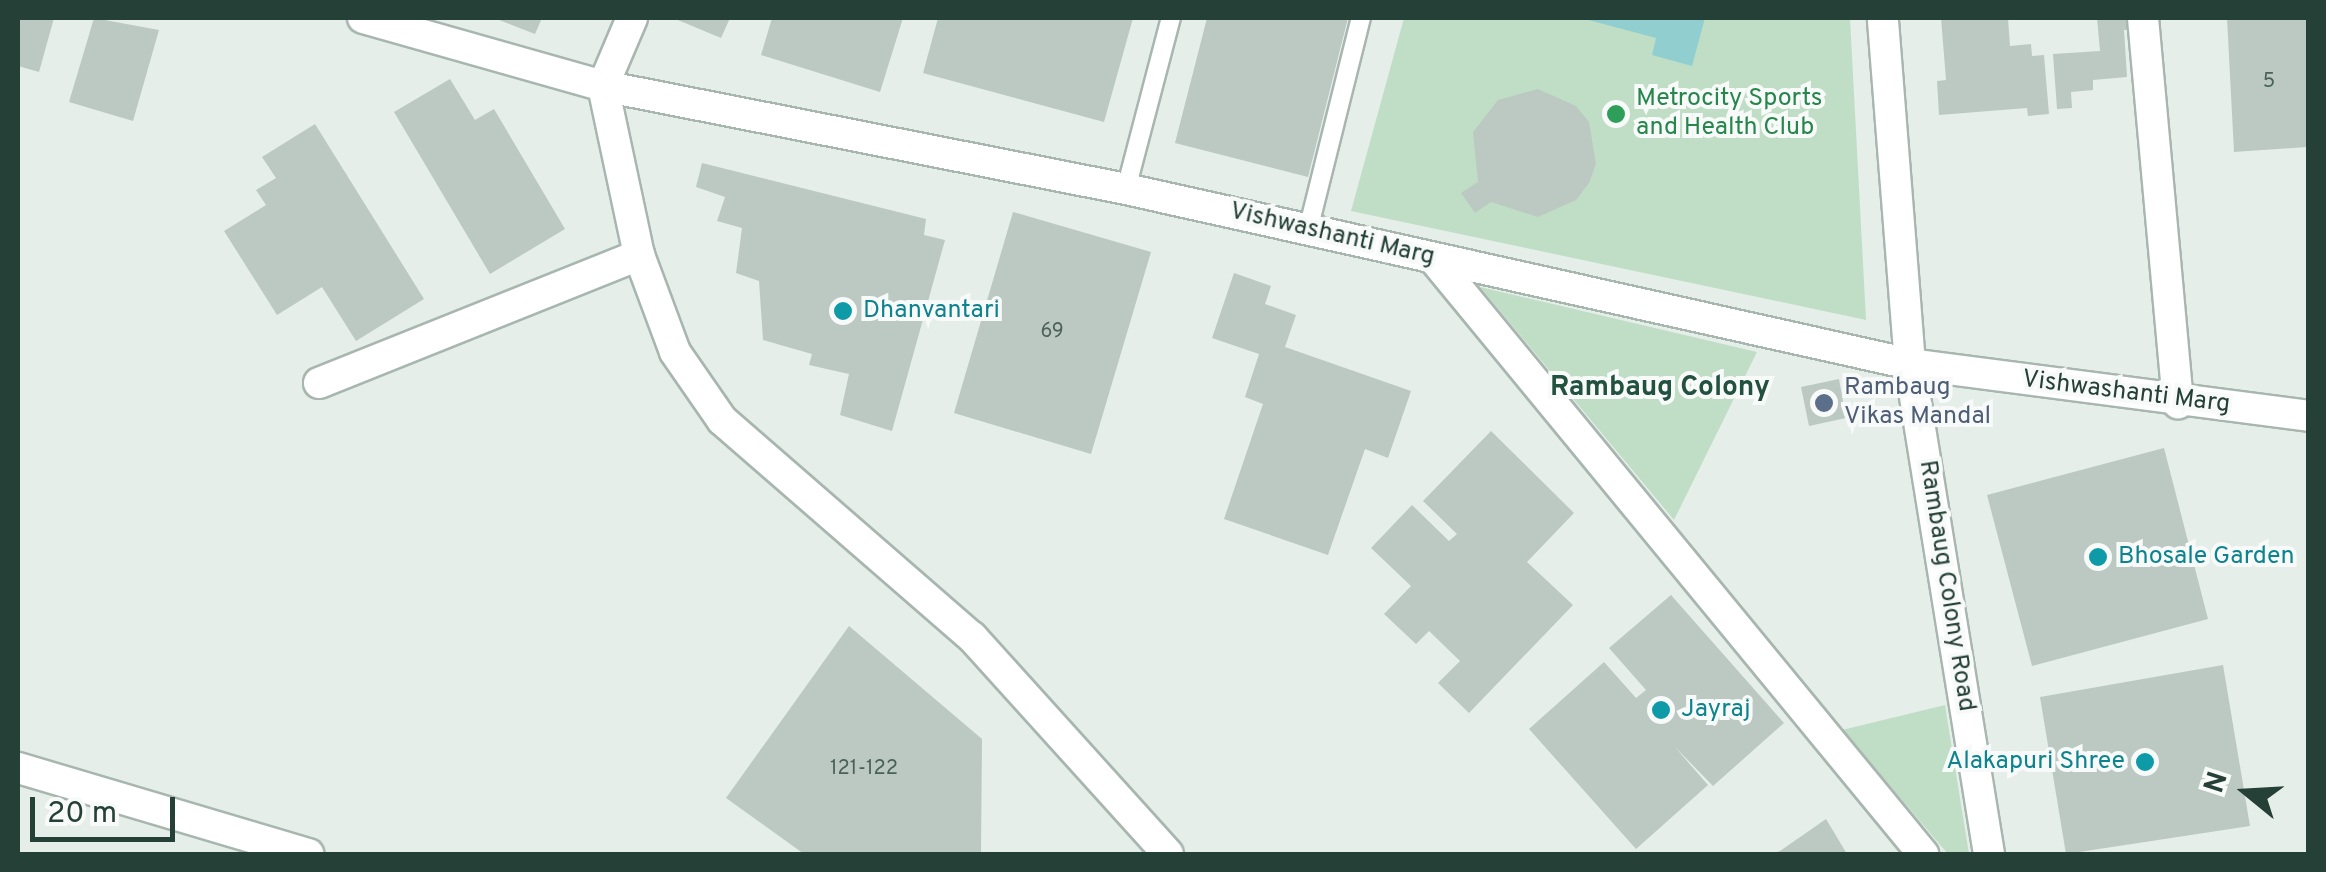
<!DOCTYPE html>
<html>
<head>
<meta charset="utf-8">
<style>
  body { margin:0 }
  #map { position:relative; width:2326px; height:872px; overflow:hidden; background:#e6eeea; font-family:Overpass,sans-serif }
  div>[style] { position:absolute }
  .green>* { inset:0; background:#c0dec5 }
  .water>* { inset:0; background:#91ced0 }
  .building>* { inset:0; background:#bbc9c2 }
  .roads { filter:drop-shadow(2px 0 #a8b6b0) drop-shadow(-2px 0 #a8b6b0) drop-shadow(0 2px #a8b6b0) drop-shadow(0 -2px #a8b6b0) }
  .lane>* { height:18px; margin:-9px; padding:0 9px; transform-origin:9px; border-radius:9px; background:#fff }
  .street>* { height:30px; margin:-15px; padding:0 15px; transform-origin:15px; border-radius:15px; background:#fff }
  .secondary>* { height:30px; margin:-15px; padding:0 15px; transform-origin:15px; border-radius:15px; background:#fff }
  .dots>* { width:28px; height:28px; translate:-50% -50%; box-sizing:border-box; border:5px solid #f7faf8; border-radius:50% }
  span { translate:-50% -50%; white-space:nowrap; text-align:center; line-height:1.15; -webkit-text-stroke:8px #f7faf8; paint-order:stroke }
  .number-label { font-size:20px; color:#4a6259 }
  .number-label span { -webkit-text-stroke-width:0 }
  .leisure-label { font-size:25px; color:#27864d }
  .left { translate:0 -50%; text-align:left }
  .street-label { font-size:25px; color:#254036 }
  .culture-label { font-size:25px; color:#0d838f }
  .right { translate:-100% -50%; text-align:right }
  .service-label { font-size:25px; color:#4e5e75 }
  .neighbourhood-label { font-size:28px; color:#225140; font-weight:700 }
  .frame { position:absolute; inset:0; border:20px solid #254036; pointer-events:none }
  .north { position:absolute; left:2196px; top:742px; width:100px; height:100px; -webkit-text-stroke:8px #f7faf8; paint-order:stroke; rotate:288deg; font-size:28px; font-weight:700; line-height:40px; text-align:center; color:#254036 }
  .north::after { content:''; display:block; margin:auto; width:35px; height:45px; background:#254036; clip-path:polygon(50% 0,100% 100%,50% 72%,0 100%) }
  .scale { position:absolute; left:30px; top:797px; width:145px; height:45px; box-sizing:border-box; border:5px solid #254036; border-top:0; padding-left:12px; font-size:30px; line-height:35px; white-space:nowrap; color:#254036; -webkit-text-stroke:8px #f7faf8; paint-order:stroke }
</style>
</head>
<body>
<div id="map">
  <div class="green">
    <i style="clip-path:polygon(1404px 18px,1850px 18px,1866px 320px,1351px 211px)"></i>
    <i style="clip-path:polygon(1480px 287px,1757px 352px,1674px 520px)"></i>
    <i style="clip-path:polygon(1945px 705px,1969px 854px,1948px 854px,1842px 730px)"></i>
  </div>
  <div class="water">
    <i style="clip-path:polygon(1581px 18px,1705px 18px,1692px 66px,1652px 55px,1656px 38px)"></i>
  </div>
  <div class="building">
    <i style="clip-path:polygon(18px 18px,54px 18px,39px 72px,18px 66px)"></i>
    <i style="clip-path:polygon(94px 18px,159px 30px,133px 121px,69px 102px)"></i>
    <i style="clip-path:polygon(494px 18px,542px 18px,535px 34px)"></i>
    <i style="clip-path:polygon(673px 18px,730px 18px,721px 38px)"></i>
    <i style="clip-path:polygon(772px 18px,903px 18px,880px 92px,761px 55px)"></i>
    <i style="clip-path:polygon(938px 18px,1133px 18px,1104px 122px,923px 73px)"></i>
    <i style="clip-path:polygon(1207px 18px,1348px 18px,1308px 177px,1175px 143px)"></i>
    <i style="clip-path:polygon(1941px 18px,2008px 18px,2010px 46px,2031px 44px,2032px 56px,2044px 55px,2049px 114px,2028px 116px,2027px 108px,1939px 115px,1937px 81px,1946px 80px)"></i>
    <i style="clip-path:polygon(2097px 18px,2133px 18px,2134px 30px,2124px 30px,2127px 77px,2093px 80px,2093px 90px,2071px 92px,2072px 108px,2057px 109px,2053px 54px,2100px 51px)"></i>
    <i style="clip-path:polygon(2227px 18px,2308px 18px,2308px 147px,2234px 152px)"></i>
    <i style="clip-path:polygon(450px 79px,475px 120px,494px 109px,565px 229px,490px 274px,394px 112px)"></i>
    <i style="clip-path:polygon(1538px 89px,1576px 106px,1589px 122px,1596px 164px,1589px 183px,1576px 200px,1538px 217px,1491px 202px,1475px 213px,1461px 193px,1478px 182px,1473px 132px,1498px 100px)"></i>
    <i style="clip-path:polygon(315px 124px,424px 299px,356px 341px,322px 287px,277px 315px,224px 231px,266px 205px,256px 190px,276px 178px,262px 157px)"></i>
    <i style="clip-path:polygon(702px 163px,926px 219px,924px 235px,945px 240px,892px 431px,840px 415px,849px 374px,809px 365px,812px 354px,763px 340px,759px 281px,736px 273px,742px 228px,717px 221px,725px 197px,696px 187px)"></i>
    <i style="clip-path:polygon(1013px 212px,1151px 252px,1091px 454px,954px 413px)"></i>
    <i style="clip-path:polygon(1234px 273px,1271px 286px,1265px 304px,1296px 315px,1285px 347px,1411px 391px,1388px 458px,1365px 449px,1328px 555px,1224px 519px,1263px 404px,1245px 397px,1259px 354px,1212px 338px)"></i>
    <i style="clip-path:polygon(1839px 379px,1846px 418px,1809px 426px,1801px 387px)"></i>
    <i style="clip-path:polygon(1491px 431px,1574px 513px,1527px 562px,1573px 605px,1469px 713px,1438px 683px,1460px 661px,1429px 631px,1416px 644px,1384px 614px,1411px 586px,1371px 548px,1412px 505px,1449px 541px,1457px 534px,1423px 501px)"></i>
    <i style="clip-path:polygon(2164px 448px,2208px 619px,2032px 666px,1987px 495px)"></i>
    <i style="clip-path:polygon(1671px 595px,1784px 723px,1713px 786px,1674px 746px,1708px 785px,1636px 849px,1529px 729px,1604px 662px,1636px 698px,1646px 690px,1609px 648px)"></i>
    <i style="clip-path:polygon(849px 626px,982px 739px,981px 854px,804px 854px,726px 798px)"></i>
    <i style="clip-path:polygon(2223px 665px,2250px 826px,2066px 854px,2040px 697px)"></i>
    <i style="clip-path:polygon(1826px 819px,1847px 854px,1771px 854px,1780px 851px)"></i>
  </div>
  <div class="roads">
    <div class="lane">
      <i style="left:1126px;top:189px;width:177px;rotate:-75.3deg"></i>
      <i style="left:1308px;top:230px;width:219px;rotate:-76deg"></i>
    </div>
    <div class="street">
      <i style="left:363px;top:18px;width:249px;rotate:15.8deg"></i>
      <i style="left:603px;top:86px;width:533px;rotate:11.14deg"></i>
      <i style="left:1126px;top:189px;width:803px;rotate:12.58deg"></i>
      <i style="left:1910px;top:364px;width:347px;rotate:-94.5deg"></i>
      <i style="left:632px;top:18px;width:74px;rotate:113.1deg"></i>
      <i style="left:603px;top:86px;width:173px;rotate:78deg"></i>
      <i style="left:639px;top:255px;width:103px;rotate:69.6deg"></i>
      <i style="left:675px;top:352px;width:83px;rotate:55.3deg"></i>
      <i style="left:722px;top:420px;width:331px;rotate:41deg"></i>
      <i style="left:972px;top:637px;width:292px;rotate:47.9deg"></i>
      <i style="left:2143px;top:18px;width:387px;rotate:84.8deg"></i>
      <i style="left:1433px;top:258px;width:772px;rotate:50.57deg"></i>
      <i style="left:319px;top:383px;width:345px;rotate:-21.8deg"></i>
      <i style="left:18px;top:768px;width:303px;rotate:16.5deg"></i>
    </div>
    <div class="secondary">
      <i style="left:1989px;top:854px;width:496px;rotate:-99.2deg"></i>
      <i style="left:1910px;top:364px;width:401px;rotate:7.4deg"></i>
    </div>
  </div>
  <div class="dots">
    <i style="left:1616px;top:114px;background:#2e9e5b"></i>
    <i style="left:843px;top:311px;background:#0f9aa8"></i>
    <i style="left:1824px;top:403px;background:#5c6f8a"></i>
    <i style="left:2098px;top:557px;background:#0f9aa8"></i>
    <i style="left:1661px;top:710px;background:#0f9aa8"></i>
    <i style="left:2145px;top:762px;background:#0f9aa8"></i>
  </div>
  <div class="number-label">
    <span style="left:2269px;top:82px">5</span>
    <span style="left:1052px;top:332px">69</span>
    <span style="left:864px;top:769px">121-122</span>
  </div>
  <div class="leisure-label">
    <span class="left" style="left:1636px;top:114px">Metrocity Sports<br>and Health Club</span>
  </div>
  <div class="street-label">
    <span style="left:1332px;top:235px;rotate:13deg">Vishwashanti Marg</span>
    <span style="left:2126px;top:393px;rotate:7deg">Vishwashanti Marg</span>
    <span style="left:1946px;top:586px;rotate:81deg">Rambaug Colony Road</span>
  </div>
  <div class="culture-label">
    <span class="left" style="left:863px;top:311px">Dhanvantari</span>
    <span class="left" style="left:2118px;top:557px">Bhosale Garden</span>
    <span class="left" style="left:1681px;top:710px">Jayraj</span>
    <span class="right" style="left:2125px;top:762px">Alakapuri Shree</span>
  </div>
  <div class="service-label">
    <span class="left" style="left:1844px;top:403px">Rambaug<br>Vikas Mandal</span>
  </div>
  <div class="neighbourhood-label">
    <span style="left:1660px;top:388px">Rambaug Colony</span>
  </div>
  <div class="frame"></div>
  <div class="north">N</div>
  <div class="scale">20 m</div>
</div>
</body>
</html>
